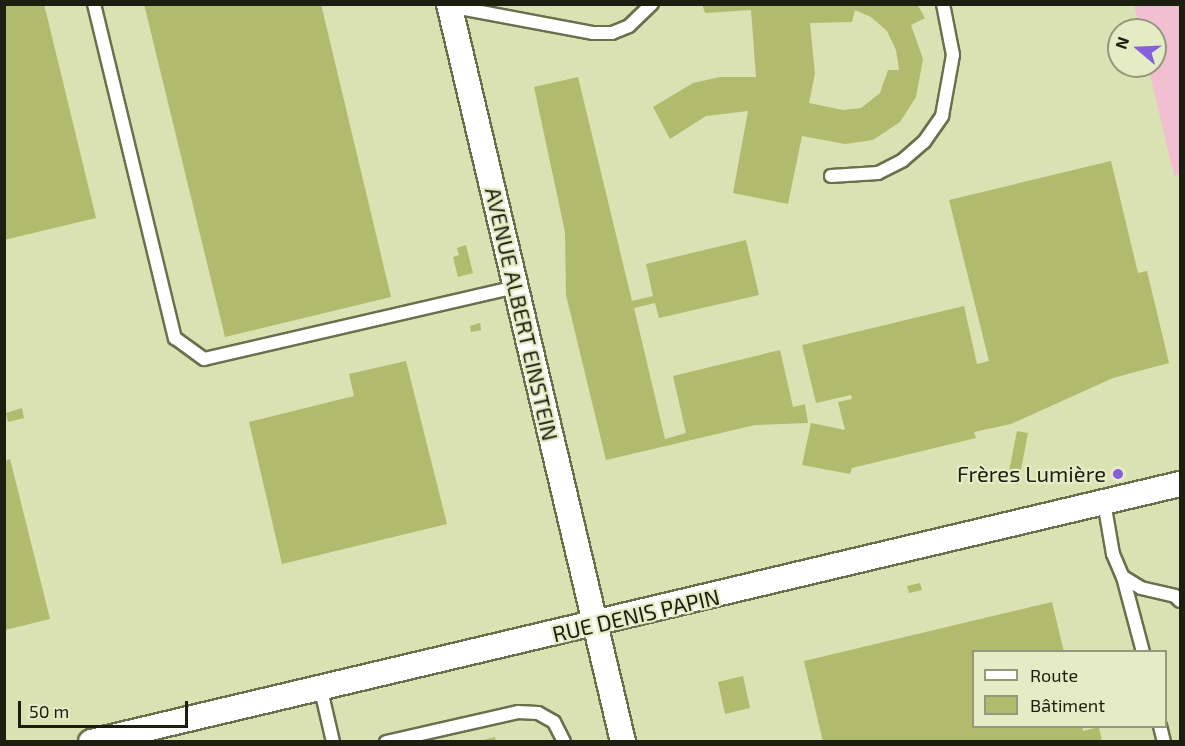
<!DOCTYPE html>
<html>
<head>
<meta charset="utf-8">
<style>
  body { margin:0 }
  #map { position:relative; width:1185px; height:746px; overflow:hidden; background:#e5ebc4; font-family:"Exo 2",sans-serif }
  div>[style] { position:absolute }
  .built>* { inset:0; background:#dae1b2 }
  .green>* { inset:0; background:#f2bfd2 }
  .building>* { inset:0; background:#b1bb6d }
  .roads { filter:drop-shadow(2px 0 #6a6f4c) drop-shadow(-2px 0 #6a6f4c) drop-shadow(0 2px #6a6f4c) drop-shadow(0 -2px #6a6f4c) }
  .lane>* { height:12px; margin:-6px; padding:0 6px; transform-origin:6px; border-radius:6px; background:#fff }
  .street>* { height:24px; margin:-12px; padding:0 12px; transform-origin:12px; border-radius:12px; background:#fff }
  .dots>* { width:16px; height:16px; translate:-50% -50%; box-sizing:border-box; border:3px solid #e5ebc4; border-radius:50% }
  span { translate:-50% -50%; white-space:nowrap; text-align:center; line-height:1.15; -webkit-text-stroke:4.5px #e5ebc4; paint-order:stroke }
  .street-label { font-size:22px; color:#1c1e10 }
  .poi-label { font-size:22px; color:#1c1e10 }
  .right { translate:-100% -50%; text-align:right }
  .frame { position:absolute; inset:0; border:6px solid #1c1e10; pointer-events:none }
  .legend { position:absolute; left:972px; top:650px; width:195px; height:78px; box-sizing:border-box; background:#e5ebc4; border:2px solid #95997c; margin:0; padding:8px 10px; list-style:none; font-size:18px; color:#1c1e10 }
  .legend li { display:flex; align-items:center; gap:12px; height:30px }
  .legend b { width:30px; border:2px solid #95997c }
  .north { position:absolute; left:1107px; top:18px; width:60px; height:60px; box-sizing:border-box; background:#e5ebc4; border:2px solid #95997c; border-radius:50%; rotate:289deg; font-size:16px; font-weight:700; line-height:24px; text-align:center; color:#1c1e10 }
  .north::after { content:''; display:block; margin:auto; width:21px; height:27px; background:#8660da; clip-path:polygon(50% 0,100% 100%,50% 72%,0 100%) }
  .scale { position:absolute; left:18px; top:701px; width:170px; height:27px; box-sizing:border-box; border:3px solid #1c1e10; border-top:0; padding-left:8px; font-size:18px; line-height:21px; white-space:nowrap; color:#1c1e10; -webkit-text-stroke:4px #e5ebc4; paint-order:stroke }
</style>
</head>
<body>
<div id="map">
  <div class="built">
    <i style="clip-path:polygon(evenodd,4px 5px,1180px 5px,1180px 741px,5px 741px,4px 5px,1119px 30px,1155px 30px,1155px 66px,1119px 66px,1119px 30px,4px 5px,974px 652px,1166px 652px,1166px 726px,974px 726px,974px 652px)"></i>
  </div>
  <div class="green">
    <i style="clip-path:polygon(1134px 5px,1180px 5px,1180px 174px,1174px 176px,1148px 66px,1155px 66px,1155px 30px,1140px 30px)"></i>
  </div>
  <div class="building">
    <i style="clip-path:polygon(4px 4px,44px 4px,96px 218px,4px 240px)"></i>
    <i style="clip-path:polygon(144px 4px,321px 4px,391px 297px,225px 337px)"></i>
    <i style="clip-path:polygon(evenodd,702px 4px,917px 4px,925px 18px,911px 25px,923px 59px,916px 97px,900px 122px,873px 140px,845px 144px,802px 136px,788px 204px,733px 193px,748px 111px,706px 116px,670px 139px,653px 107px,693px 83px,720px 77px,756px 77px,751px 10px,705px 13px,702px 4px,855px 10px,871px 17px,887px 31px,896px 50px,899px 70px,888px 70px,880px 93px,861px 108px,843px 110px,809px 103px,815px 74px,810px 23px,852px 22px,855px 10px)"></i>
    <i style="clip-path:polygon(578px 77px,632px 301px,653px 296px,646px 264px,746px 240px,759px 295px,659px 318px,655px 303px,634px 308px,665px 439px,686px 433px,673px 376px,780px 350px,793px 407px,805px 404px,808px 423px,755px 425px,606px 460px,566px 295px,565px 232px,534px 87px)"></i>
    <i style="clip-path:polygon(1111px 161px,1138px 273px,1147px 271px,1169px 363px,1113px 378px,1011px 424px,974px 432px,976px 438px,852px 468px,850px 474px,802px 465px,811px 423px,845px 430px,838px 402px,852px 399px,851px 395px,816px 403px,802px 345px,964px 306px,977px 364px,989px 361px,949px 200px)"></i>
    <i style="clip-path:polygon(466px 245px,473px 273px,458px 277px,453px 257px,459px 255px,457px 248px)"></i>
    <i style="clip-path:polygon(480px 323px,481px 330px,471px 332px,470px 326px)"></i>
    <i style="clip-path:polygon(406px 361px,447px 524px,282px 564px,249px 422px,354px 396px,349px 374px)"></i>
    <i style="clip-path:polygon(22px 408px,24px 418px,8px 422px,6px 413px)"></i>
    <i style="clip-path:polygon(1017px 431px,1028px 433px,1018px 485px,1007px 482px)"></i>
    <i style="clip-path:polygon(10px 459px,50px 619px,5px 630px,5px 461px)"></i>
    <i style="clip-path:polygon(920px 583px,922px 590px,909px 593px,907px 586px)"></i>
    <i style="clip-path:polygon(1052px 602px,1064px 652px,974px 652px,974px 726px,1082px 726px,1083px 731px,1099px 727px,1102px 742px,823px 742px,804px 661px)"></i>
    <i style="clip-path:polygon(743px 676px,750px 708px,725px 714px,718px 682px)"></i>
    <i style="clip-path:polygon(495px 737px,496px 742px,480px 742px,479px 741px)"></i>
  </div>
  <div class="roads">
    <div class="lane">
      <i style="left:94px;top:4px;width:344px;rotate:76.4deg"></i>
      <i style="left:175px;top:338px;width:36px;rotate:36deg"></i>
      <i style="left:204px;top:359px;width:320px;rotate:-13deg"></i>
      <i style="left:449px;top:6px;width:147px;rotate:10.6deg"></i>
      <i style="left:593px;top:33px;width:19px"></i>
      <i style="left:612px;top:33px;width:18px;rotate:-22deg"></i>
      <i style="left:629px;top:26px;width:32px;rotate:-44deg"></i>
      <i style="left:831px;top:176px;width:47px;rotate:-3.7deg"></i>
      <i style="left:878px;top:173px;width:28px;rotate:-27deg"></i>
      <i style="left:903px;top:160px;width:28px;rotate:-41deg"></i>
      <i style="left:924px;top:142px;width:32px;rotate:-55deg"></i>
      <i style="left:942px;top:116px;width:62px;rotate:-79.8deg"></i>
      <i style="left:953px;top:55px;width:52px;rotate:-101.1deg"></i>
      <i style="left:1104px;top:502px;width:53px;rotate:80.2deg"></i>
      <i style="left:1113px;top:554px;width:25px;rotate:67deg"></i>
      <i style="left:1143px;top:652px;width:78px;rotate:-104.9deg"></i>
      <i style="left:1123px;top:577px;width:21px;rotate:31deg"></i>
      <i style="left:1141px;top:588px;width:35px;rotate:13deg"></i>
      <i style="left:1175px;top:596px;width:7px;rotate:45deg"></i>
      <i style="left:321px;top:690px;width:53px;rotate:77deg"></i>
      <i style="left:1160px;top:726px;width:16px;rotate:76deg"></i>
      <i style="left:386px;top:742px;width:135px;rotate:-12.8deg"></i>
      <i style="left:518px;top:712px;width:20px;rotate:3deg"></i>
      <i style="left:538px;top:713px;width:18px;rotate:29deg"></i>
      <i style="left:554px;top:722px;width:22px;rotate:63deg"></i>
    </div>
    <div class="street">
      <i style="left:449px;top:4px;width:758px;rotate:76.73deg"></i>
      <i style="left:91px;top:742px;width:1119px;rotate:-13.33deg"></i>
    </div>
  </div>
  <div class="dots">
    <i style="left:1118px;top:474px;background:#8660da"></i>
  </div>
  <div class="street-label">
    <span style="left:522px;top:314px;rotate:77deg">AVENUE ALBERT EINSTEIN</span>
    <span style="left:636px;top:615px;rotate:-13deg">RUE DENIS PAPIN</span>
  </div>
  <div class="poi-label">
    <span class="right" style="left:1106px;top:474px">Frères Lumière</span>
  </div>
  <div class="frame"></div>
  <ul class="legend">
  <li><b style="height:8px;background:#fff"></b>Route</li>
  <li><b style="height:16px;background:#b1bb6d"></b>Bâtiment</li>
  </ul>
  <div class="north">N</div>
  <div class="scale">50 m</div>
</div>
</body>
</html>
